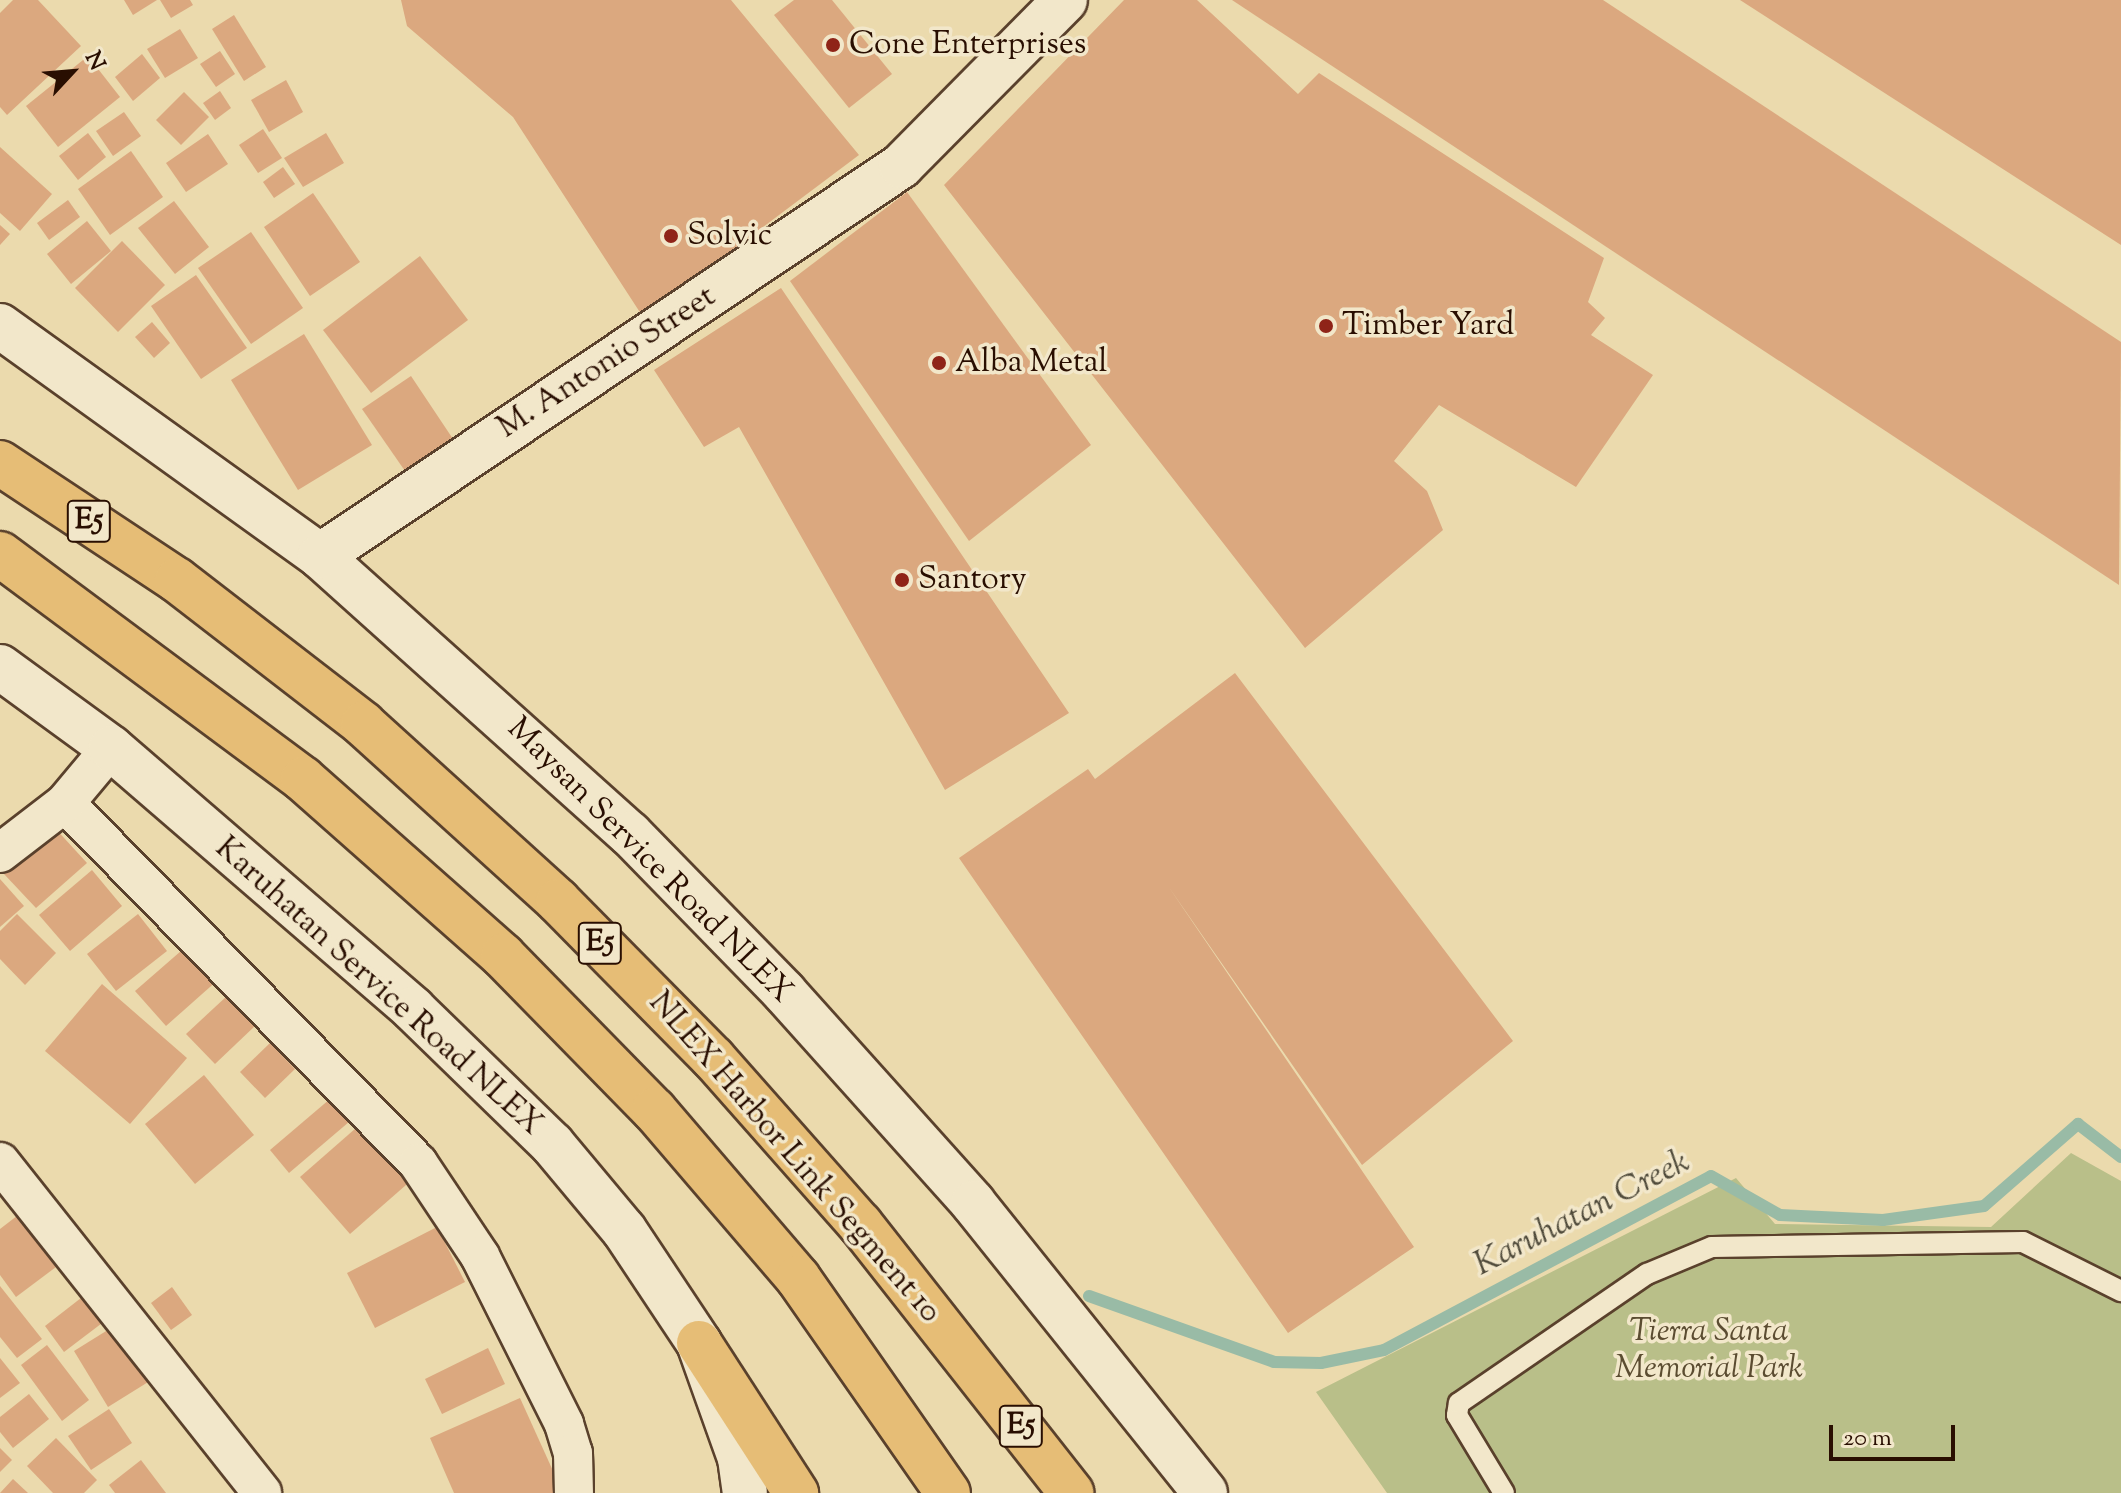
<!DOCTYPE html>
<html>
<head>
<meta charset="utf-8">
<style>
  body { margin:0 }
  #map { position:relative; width:2121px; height:1493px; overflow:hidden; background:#ebdaad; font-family:"Sorts Mill Goudy",serif }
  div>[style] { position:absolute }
  .green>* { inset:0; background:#b9bf89 }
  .stream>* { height:12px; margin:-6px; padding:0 6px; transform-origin:6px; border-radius:6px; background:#99bba6 }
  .building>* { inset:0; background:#dba87f }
  .roads { filter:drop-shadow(2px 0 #5a412c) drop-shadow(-2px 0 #5a412c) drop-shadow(0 2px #5a412c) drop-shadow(0 -2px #5a412c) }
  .service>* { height:20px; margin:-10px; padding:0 10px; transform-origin:10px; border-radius:10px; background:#f2e7ca }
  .minor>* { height:38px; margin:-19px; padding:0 19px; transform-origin:19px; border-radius:19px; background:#f2e7ca }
  .tertiary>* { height:44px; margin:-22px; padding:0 22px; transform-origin:22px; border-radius:22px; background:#f2e7ca }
  .motorway>* { height:44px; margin:-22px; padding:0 22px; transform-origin:22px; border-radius:22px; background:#e6bd76 }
  .dots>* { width:22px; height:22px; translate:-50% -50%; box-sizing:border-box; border:4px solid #f2e7ca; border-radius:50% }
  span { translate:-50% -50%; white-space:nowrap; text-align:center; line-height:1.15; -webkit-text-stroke:7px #f2e7ca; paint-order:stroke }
  .shield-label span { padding:2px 6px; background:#f2e7ca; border:2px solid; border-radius:6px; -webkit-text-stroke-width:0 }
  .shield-label { font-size:30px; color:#290e01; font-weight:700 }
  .poi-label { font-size:32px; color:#290e01 }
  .left { translate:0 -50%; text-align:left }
  .street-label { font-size:32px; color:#290e01 }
  .park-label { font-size:32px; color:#5b4c31; font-style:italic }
  .water-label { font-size:34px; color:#504b3b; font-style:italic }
  .north { position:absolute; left:32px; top:32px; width:80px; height:80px; -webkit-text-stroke:6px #f2e7ca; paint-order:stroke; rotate:64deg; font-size:22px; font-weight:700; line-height:32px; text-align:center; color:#290e01 }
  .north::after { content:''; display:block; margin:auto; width:28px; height:36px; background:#290e01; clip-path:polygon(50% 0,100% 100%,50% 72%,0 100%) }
  .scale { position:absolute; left:1829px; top:1425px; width:126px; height:36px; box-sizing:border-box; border:4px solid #290e01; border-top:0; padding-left:10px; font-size:24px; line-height:28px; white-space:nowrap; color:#290e01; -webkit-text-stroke:6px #f2e7ca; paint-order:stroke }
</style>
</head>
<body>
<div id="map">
  <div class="green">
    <i style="clip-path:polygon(2071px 1153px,2121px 1181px,2121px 1493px,1387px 1493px,1316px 1392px,1736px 1178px,1775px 1224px,1991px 1227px)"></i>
  </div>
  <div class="stream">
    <i style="left:1089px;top:1296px;width:196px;rotate:19.6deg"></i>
    <i style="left:1274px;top:1362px;width:47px;rotate:1.2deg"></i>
    <i style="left:1321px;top:1363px;width:64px;rotate:-11.7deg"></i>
    <i style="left:1384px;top:1350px;width:370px;rotate:-28deg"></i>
    <i style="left:1711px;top:1176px;width:79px;rotate:29.5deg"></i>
    <i style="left:1780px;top:1215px;width:103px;rotate:2.8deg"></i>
    <i style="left:1883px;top:1220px;width:102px;rotate:-7.9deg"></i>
    <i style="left:1984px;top:1206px;width:125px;rotate:-41.1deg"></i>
    <i style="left:2078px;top:1124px;width:54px;rotate:37.5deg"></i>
  </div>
  <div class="building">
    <i style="clip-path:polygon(13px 0,38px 0,81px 46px,7px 115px,0 107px,0 13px)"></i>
    <i style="clip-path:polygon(124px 0,157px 0,133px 15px)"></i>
    <i style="clip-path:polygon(160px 0,190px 0,193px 5px,171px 18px)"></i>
    <i style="clip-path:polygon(401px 0,731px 0,859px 155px,643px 317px,513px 117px,407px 26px)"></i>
    <i style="clip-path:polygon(794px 0,832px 0,892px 74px,849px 108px,774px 15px)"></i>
    <i style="clip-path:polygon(1124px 0,1197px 0,1298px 94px,1319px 73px,1604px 258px,1588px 302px,1605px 318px,1591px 335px,1653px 375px,1576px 487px,1439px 405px,1394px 461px,1427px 491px,1443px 530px,1305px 648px,944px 185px)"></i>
    <i style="clip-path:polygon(1232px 0,1603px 0,2121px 342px,2119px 585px)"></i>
    <i style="clip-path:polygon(1740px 0,2121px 0,2121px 245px)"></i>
    <i style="clip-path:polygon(234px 15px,266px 67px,244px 81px,212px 29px)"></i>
    <i style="clip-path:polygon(180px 29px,198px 58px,165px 78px,147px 49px)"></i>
    <i style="clip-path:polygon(220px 51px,235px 74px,216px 87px,200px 64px)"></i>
    <i style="clip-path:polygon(142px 54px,160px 78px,133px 101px,115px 77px)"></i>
    <i style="clip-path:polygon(88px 56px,120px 97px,58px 147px,26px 106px)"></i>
    <i style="clip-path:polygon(286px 80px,303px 112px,269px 132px,251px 100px)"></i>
    <i style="clip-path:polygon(220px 91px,231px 108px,215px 120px,203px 103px)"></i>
    <i style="clip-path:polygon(184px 92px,209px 117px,181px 145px,156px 120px)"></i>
    <i style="clip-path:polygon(124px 112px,141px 136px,113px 156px,96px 131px)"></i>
    <i style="clip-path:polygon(263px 129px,282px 158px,258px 173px,239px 145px)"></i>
    <i style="clip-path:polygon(88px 133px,106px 157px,78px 180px,59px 156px)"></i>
    <i style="clip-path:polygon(326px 133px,344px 163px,303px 187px,284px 158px)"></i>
    <i style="clip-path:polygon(208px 134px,228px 164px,186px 192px,166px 163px)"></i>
    <i style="clip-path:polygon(0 147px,52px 194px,20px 231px,0 213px)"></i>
    <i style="clip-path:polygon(131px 151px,163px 197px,110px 235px,78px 189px)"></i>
    <i style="clip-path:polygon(283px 167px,295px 184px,274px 198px,263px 182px)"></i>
    <i style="clip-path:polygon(907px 192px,1091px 445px,969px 541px,790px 281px)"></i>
    <i style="clip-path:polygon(313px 193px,360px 262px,310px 296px,264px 227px)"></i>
    <i style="clip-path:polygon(68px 200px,80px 217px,49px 240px,37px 223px)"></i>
    <i style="clip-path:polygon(174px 201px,209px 247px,175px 274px,138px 228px)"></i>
    <i style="clip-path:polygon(87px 221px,111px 251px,71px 284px,47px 254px)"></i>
    <i style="clip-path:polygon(0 225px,10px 234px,0 245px)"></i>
    <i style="clip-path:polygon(251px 232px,303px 308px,251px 344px,198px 268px)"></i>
    <i style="clip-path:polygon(122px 241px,165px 285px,118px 332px,75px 288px)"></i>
    <i style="clip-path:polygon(420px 256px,468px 320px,371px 393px,323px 330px)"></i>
    <i style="clip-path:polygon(196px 275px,247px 348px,201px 379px,151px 306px)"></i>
    <i style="clip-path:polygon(781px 288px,1069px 713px,945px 790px,739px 427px,704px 447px,654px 370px)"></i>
    <i style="clip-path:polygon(152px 322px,170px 343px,154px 358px,135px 337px)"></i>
    <i style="clip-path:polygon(304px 334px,372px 445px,298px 490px,231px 380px)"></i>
    <i style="clip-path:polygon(411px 376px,453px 439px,405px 471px,362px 409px)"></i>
    <i style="clip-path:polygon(1235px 673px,1513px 1041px,1362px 1165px,1168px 886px,1414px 1247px,1288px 1333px,959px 858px,1088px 769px,1095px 779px)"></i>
    <i style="clip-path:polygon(54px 827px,87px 863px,36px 908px,4px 874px)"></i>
    <i style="clip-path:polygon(92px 870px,122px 906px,70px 951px,39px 915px)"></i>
    <i style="clip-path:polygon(0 879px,24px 906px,0 927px)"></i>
    <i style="clip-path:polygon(17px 914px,56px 953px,25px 985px,0 959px,0 931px)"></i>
    <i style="clip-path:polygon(138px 914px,167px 951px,116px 991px,87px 954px)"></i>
    <i style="clip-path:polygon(189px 944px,219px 979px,166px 1026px,135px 991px)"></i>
    <i style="clip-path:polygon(102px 984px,187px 1058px,130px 1124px,45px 1051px)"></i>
    <i style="clip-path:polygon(228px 995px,256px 1025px,215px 1064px,186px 1034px)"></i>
    <i style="clip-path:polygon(270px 1043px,295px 1069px,265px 1098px,240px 1072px)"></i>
    <i style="clip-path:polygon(204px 1075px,254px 1135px,195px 1184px,145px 1124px)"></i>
    <i style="clip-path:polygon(337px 1093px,356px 1116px,289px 1173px,270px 1150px)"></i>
    <i style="clip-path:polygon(364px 1121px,414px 1178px,350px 1234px,300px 1177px)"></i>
    <i style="clip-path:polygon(26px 1209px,64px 1261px,16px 1297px,0 1275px,0 1229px)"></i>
    <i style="clip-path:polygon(437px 1227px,465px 1282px,375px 1328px,347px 1273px)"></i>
    <i style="clip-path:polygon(0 1286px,42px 1339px,17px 1358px,0 1337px)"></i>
    <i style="clip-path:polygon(172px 1287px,192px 1315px,171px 1330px,151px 1303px)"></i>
    <i style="clip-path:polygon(90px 1291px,110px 1317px,64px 1352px,45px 1326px)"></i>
    <i style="clip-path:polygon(119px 1323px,153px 1379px,108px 1407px,74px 1351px)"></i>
    <i style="clip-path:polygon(47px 1345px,89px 1400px,62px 1421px,21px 1365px)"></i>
    <i style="clip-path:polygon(488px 1348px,505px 1384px,442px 1414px,425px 1379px)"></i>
    <i style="clip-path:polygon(0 1358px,20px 1383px,0 1398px)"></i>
    <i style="clip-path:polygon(29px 1394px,49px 1419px,13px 1448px,0 1432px,0 1417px)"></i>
    <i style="clip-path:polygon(520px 1398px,563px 1493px,454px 1493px,430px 1438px)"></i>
    <i style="clip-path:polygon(109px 1409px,132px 1443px,91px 1470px,68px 1436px)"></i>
    <i style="clip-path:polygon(56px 1438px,97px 1480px,84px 1493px,53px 1493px,27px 1466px)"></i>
    <i style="clip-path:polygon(0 1448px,12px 1460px,0 1472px)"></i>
    <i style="clip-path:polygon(141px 1460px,166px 1493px,115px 1493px,109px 1485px)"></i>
    <i style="clip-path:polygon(13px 1479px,28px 1493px,0 1493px)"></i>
  </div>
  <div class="roads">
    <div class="service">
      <i style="left:1504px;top:1493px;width:91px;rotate:-121.1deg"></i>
      <i style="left:1457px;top:1415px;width:12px;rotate:-81deg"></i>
      <i style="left:1459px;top:1403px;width:228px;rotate:-34.5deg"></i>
      <i style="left:1647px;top:1274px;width:70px;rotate:-22.6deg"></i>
      <i style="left:1712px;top:1247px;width:311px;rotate:-0.9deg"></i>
      <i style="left:2023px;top:1242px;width:110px;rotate:26.6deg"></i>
    </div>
    <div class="minor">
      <i style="left:65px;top:803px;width:504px;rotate:45.56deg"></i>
      <i style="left:418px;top:1163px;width:112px;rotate:56.3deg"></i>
      <i style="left:480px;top:1256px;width:188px;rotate:63.4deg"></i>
      <i style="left:564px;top:1424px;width:30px;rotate:73deg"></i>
      <i style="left:573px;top:1453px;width:40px;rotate:88.6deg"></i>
      <i style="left:0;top:853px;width:82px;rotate:-37.6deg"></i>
      <i style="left:65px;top:803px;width:72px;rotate:-50.1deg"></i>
      <i style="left:0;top:1162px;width:422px;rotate:51.6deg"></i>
    </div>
    <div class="tertiary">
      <i style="left:0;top:326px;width:394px;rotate:35.7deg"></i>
      <i style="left:320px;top:556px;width:416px;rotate:41.9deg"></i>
      <i style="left:630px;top:834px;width:221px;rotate:45.7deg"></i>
      <i style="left:784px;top:992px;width:283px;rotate:48.1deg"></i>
      <i style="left:973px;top:1203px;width:371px;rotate:51.3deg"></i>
      <i style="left:320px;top:556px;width:700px;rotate:-33.87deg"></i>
      <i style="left:901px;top:166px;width:233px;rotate:-45.3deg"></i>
      <i style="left:0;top:667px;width:137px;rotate:36.1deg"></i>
      <i style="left:111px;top:748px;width:399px;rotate:40.8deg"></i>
      <i style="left:413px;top:1009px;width:194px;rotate:44.2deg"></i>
      <i style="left:552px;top:1144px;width:112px;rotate:50.1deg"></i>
      <i style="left:624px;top:1230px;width:136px;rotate:56.4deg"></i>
      <i style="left:699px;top:1343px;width:122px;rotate:70.4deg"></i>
      <i style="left:740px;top:1458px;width:35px;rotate:82deg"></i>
    </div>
    <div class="motorway">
      <i style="left:0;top:463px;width:212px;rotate:33.5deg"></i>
      <i style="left:177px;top:580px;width:235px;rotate:37.7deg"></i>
      <i style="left:363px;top:724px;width:263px;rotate:42.2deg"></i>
      <i style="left:558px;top:901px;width:221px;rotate:45.4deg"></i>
      <i style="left:713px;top:1058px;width:222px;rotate:48.5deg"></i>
      <i style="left:860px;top:1224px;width:342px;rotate:51.8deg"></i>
      <i style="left:0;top:554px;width:377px;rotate:36.6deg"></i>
      <i style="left:303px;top:779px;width:267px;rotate:41.5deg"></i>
      <i style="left:503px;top:956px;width:216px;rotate:45.6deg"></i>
      <i style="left:654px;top:1110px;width:221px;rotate:49.4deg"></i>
      <i style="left:798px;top:1278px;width:262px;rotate:55.1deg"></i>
      <i style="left:699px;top:1343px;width:179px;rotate:57.1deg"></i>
    </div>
  </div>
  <div class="dots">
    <i style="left:833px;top:45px;background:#8f2418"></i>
    <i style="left:671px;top:236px;background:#8f2418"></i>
    <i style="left:1326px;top:326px;background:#8f2418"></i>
    <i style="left:939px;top:363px;background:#8f2418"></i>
    <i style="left:902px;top:580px;background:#8f2418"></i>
  </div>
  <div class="shield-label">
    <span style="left:89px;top:521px">E5</span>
    <span style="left:600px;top:943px">E5</span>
    <span style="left:1021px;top:1426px">E5</span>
  </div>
  <div class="poi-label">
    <span class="left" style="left:849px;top:45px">Cone Enterprises</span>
    <span class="left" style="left:687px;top:236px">Solvic</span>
    <span class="left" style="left:1342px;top:326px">Timber Yard</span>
    <span class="left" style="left:955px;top:363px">Alba Metal</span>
    <span class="left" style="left:918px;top:580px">Santory</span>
  </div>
  <div class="street-label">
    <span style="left:607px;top:363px;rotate:-33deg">M. Antonio Street</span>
    <span style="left:649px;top:861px;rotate:45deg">Maysan Service Road NLEX</span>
    <span style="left:378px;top:987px;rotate:42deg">Karuhatan Service Road NLEX</span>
    <span style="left:794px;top:1158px;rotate:49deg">NLEX Harbor Link Segment 10</span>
  </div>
  <div class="park-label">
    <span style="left:1709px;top:1351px">Tierra Santa<br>Memorial Park</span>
  </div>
  <div class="water-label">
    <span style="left:1582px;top:1214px;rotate:-27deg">Karuhatan Creek</span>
  </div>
  <div class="north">N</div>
  <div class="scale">20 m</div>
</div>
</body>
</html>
